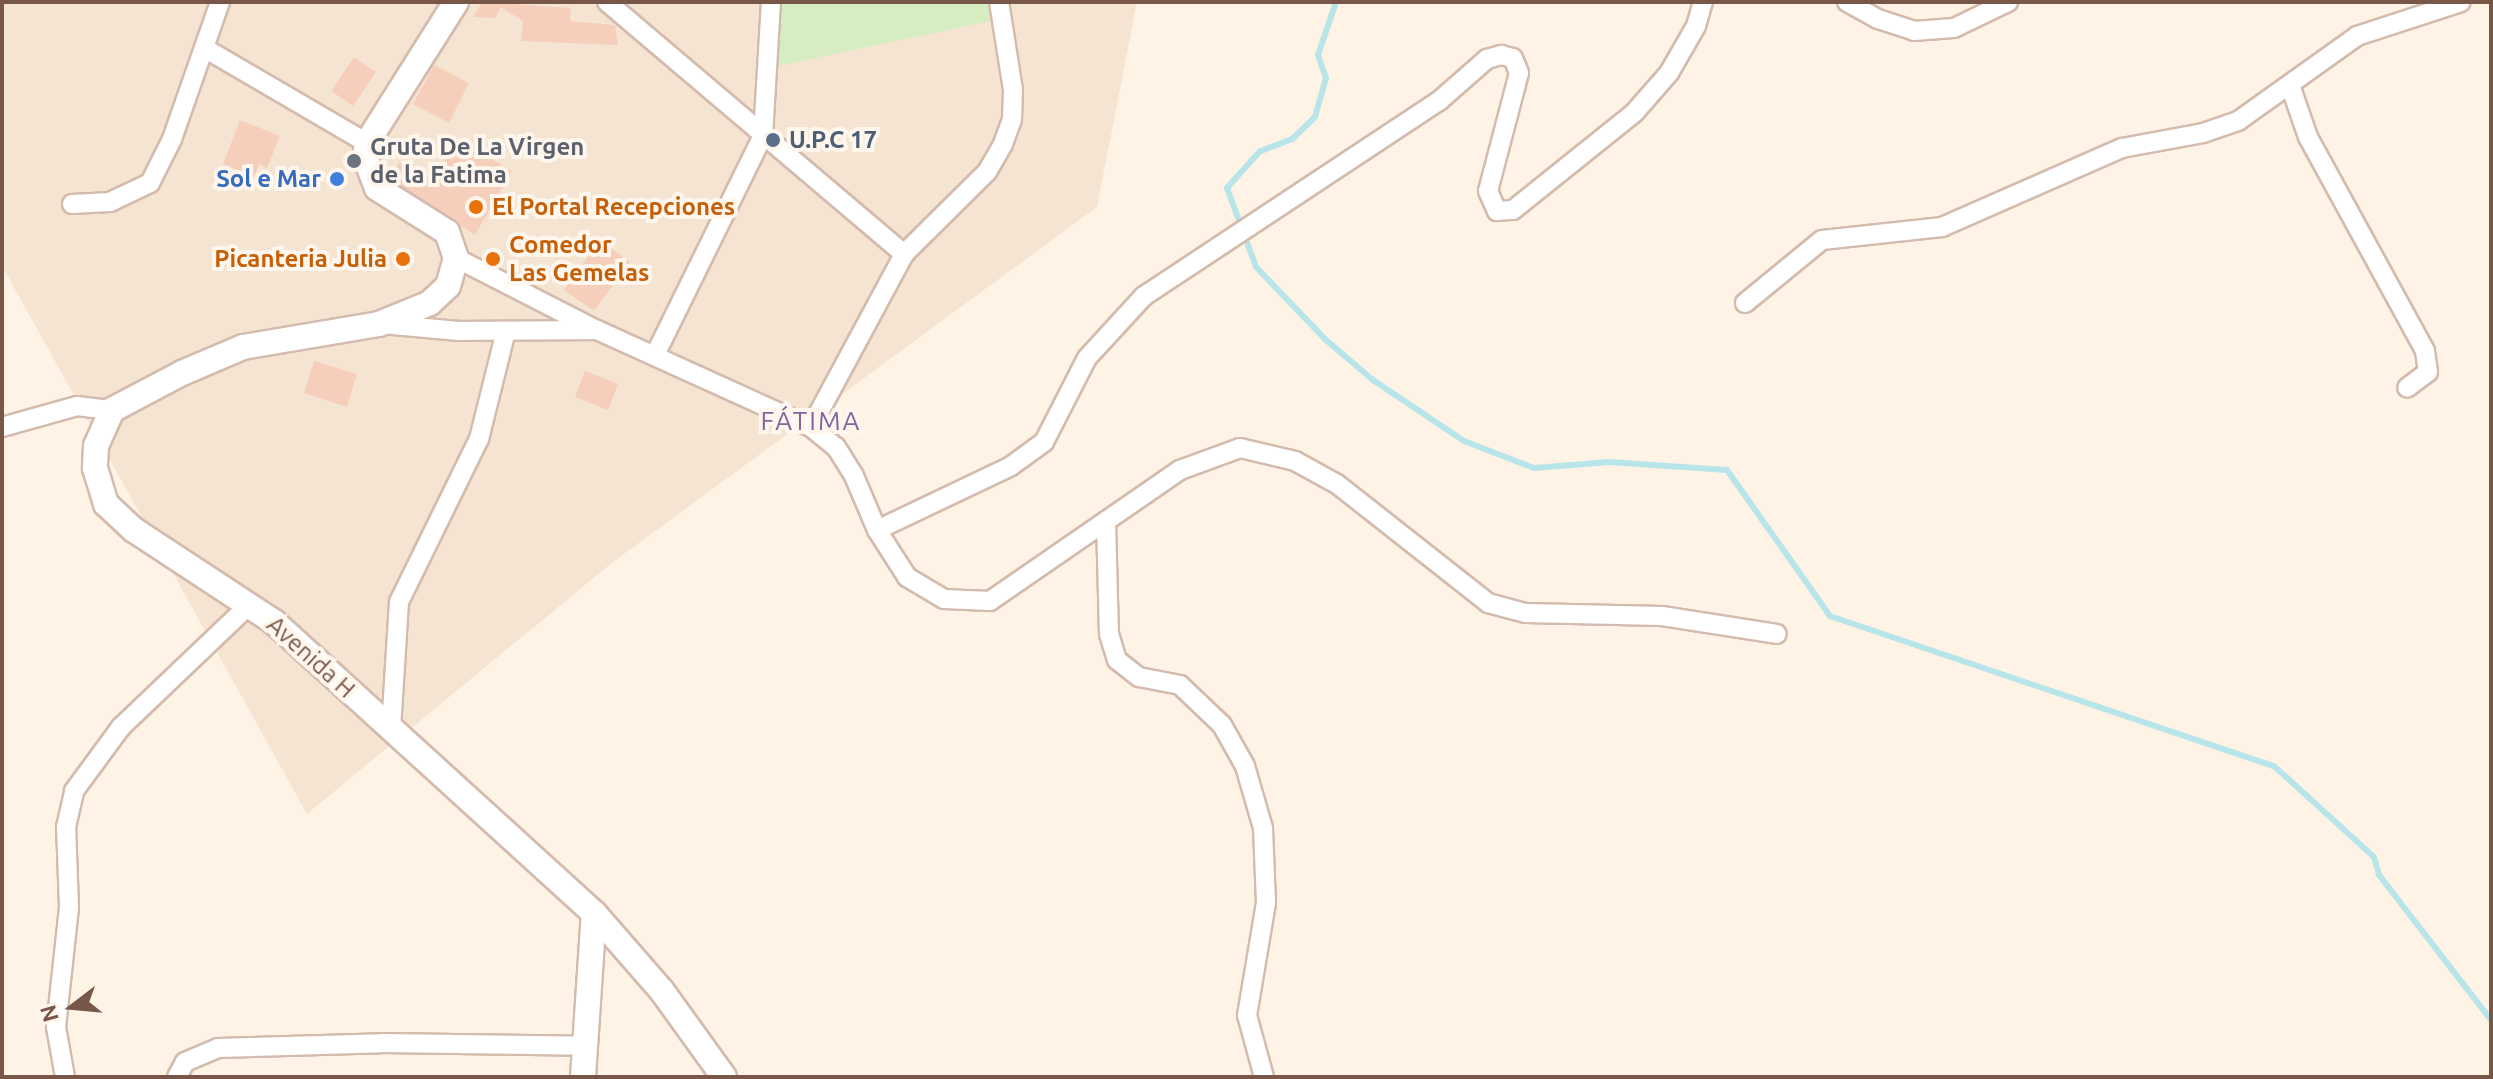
<!DOCTYPE html>
<html>
<head>
<meta charset="utf-8">
<style>
  body { margin:0 }
  #map { position:relative; width:2493px; height:1079px; overflow:hidden; background:#fef3e5; font-family:Ubuntu,sans-serif }
  div>[style] { position:absolute }
  .residential>* { inset:0; background:#f6e4d3 }
  .green>* { inset:0; background:#d6edc2 }
  .stream>* { height:6px; margin:-3px; padding:0 3px; transform-origin:3px; border-radius:3px; background:#b8e5e9 }
  .building>* { inset:0; background:#f5cfbb }
  .roads { filter:drop-shadow(2px 0 #d3bbad) drop-shadow(-2px 0 #d3bbad) drop-shadow(0 2px #d3bbad) drop-shadow(0 -2px #d3bbad) }
  .minor>* { height:18px; margin:-9px; padding:0 9px; transform-origin:9px; border-radius:9px; background:#fff }
  .tertiary>* { height:24px; margin:-12px; padding:0 12px; transform-origin:12px; border-radius:12px; background:#fff }
  .dots>* { width:22px; height:22px; translate:-50% -50%; box-sizing:border-box; border:4px solid #fff7ed; border-radius:50% }
  span { translate:-50% -50%; white-space:nowrap; text-align:center; line-height:1.15; -webkit-text-stroke:8px #fff7ed; paint-order:stroke }
  .service-label { font-size:24px; color:#4e5e75; font-weight:700 }
  .left { translate:0 -50%; text-align:left }
  .worship-label { font-size:24px; color:#5b616d; font-weight:700 }
  .shop-label { font-size:24px; color:#366cbe; font-weight:700 }
  .right { translate:-100% -50%; text-align:right }
  .food-label { font-size:24px; color:#c56008; font-weight:700 }
  .street-label { font-size:24px; color:#795748 }
  .neighbourhood-label { font-size:26px; color:#86639d; letter-spacing:2px }
  .frame { position:absolute; inset:0; border:4px solid #795748; pointer-events:none }
  .north { position:absolute; left:32px; top:967px; width:80px; height:80px; -webkit-text-stroke:6px #fff7ed; paint-order:stroke; rotate:254deg; font-size:22px; font-weight:700; line-height:32px; text-align:center; color:#795748 }
  .north::after { content:''; display:block; margin:auto; width:28px; height:36px; background:#795748; clip-path:polygon(50% 0,100% 100%,50% 72%,0 100%) }
</style>
</head>
<body>
<div id="map">
  <div class="residential">
    <i style="clip-path:polygon(2px 2px,1137px 2px,1097px 207px,613px 562px,307px 814px,2px 266px)"></i>
  </div>
  <div class="green">
    <i style="clip-path:polygon(781px 2px,991px 2px,995px 20px,773px 67px)"></i>
  </div>
  <div class="stream">
    <i style="left:1336px;top:2px;width:56px;rotate:108.8deg"></i>
    <i style="left:1318px;top:55px;width:24px;rotate:71deg"></i>
    <i style="left:1326px;top:78px;width:41px;rotate:105.8deg"></i>
    <i style="left:1315px;top:117px;width:32px;rotate:136deg"></i>
    <i style="left:1292px;top:139px;width:34px;rotate:159deg"></i>
    <i style="left:1260px;top:151px;width:50px;rotate:131.7deg"></i>
    <i style="left:1227px;top:188px;width:84px;rotate:69.8deg"></i>
    <i style="left:1256px;top:267px;width:101px;rotate:46.2deg"></i>
    <i style="left:1326px;top:340px;width:62px;rotate:40.4deg"></i>
    <i style="left:1373px;top:380px;width:110px;rotate:33.8deg"></i>
    <i style="left:1464px;top:441px;width:75px;rotate:21.1deg"></i>
    <i style="left:1534px;top:468px;width:76px;rotate:-4.5deg"></i>
    <i style="left:1610px;top:462px;width:117px;rotate:3.9deg"></i>
    <i style="left:1727px;top:470px;width:179px;rotate:54.8deg"></i>
    <i style="left:1830px;top:616px;width:469px;rotate:18.7deg"></i>
    <i style="left:2274px;top:766px;width:135px;rotate:42.3deg"></i>
    <i style="left:2374px;top:857px;width:19px;rotate:74deg"></i>
    <i style="left:2379px;top:875px;width:183px;rotate:52.3deg"></i>
  </div>
  <div class="building">
    <i style="clip-path:polygon(482px 2px,571px 8px,570px 21px,615px 25px,618px 45px,521px 41px,523px 21px,501px 7px,495px 18px,473px 17px)"></i>
    <i style="clip-path:polygon(354px 57px,376px 72px,353px 106px,331px 91px)"></i>
    <i style="clip-path:polygon(434px 65px,469px 83px,449px 123px,413px 104px)"></i>
    <i style="clip-path:polygon(240px 120px,280px 136px,267px 168px,259px 164px,254px 177px,223px 164px)"></i>
    <i style="clip-path:polygon(457px 139px,512px 171px,475px 235px,391px 179px,399px 162px,426px 177px,436px 176px)"></i>
    <i style="clip-path:polygon(600px 240px,630px 262px,594px 311px,564px 290px)"></i>
    <i style="clip-path:polygon(314px 361px,357px 374px,347px 407px,304px 393px)"></i>
    <i style="clip-path:polygon(585px 371px,618px 384px,608px 410px,575px 397px)"></i>
  </div>
  <div class="roads">
    <div class="minor">
      <i style="left:607px;top:2px;width:390px;rotate:40.3deg"></i>
      <i style="left:1847px;top:2px;width:35px;rotate:29deg"></i>
      <i style="left:1878px;top:19px;width:38px;rotate:18deg"></i>
      <i style="left:1914px;top:31px;width:40px;rotate:-4.3deg"></i>
      <i style="left:1954px;top:28px;width:60px;rotate:-25.7deg"></i>
      <i style="left:206px;top:49px;width:186px;rotate:30.3deg"></i>
      <i style="left:2290px;top:85px;width:55px;rotate:70.9deg"></i>
      <i style="left:2308px;top:137px;width:244px;rotate:61.3deg"></i>
      <i style="left:2425px;top:351px;width:21px;rotate:82deg"></i>
      <i style="left:2428px;top:372px;width:26px;rotate:143deg"></i>
      <i style="left:72px;top:204px;width:38px;rotate:-3deg"></i>
      <i style="left:110px;top:202px;width:44px;rotate:-25.4deg"></i>
      <i style="left:150px;top:183px;width:49px;rotate:-63.4deg"></i>
      <i style="left:172px;top:139px;width:145px;rotate:-70.7deg"></i>
      <i style="left:456px;top:258px;width:158px;rotate:27.1deg"></i>
      <i style="left:597px;top:330px;width:235px;rotate:24.4deg"></i>
      <i style="left:811px;top:427px;width:32px;rotate:39deg"></i>
      <i style="left:836px;top:447px;width:34px;rotate:58deg"></i>
      <i style="left:854px;top:476px;width:59px;rotate:66.9deg"></i>
      <i style="left:877px;top:530px;width:148px;rotate:-25.5deg"></i>
      <i style="left:1011px;top:466px;width:41px;rotate:-36deg"></i>
      <i style="left:1044px;top:442px;width:94px;rotate:-62.9deg"></i>
      <i style="left:1087px;top:358px;width:84px;rotate:-47.4deg"></i>
      <i style="left:1144px;top:296px;width:354px;rotate:-33.5deg"></i>
      <i style="left:1439px;top:101px;width:64px;rotate:-41.2deg"></i>
      <i style="left:1487px;top:59px;width:15px;rotate:-16deg"></i>
      <i style="left:1501px;top:55px;width:12px;rotate:14deg"></i>
      <i style="left:1513px;top:58px;width:16px;rotate:68deg"></i>
      <i style="left:1519px;top:73px;width:122px;rotate:104.7deg"></i>
      <i style="left:1488px;top:191px;width:22px;rotate:66deg"></i>
      <i style="left:1497px;top:211px;width:16px;rotate:-4deg"></i>
      <i style="left:1513px;top:210px;width:155px;rotate:-38.7deg"></i>
      <i style="left:1634px;top:113px;width:53px;rotate:-48.8deg"></i>
      <i style="left:1669px;top:73px;width:54px;rotate:-60.1deg"></i>
      <i style="left:1696px;top:26px;width:25px;rotate:-74deg"></i>
      <i style="left:1745px;top:303px;width:99px;rotate:-39.3deg"></i>
      <i style="left:1822px;top:240px;width:121px;rotate:-6.2deg"></i>
      <i style="left:1942px;top:227px;width:197px;rotate:-23.7deg"></i>
      <i style="left:2122px;top:148px;width:82px;rotate:-10.5deg"></i>
      <i style="left:2203px;top:133px;width:37px;rotate:-19deg"></i>
      <i style="left:2238px;top:121px;width:146px;rotate:-35.5deg"></i>
      <i style="left:2357px;top:36px;width:109px;rotate:-18.1deg"></i>
      <i style="left:382px;top:324px;width:77px;rotate:5.2deg"></i>
      <i style="left:459px;top:331px;width:138px;rotate:-0.4deg"></i>
      <i style="left:656px;top:353px;width:242px;rotate:-63.8deg"></i>
      <i style="left:763px;top:136px;width:134px;rotate:-86.6deg"></i>
      <i style="left:2px;top:427px;width:78px;rotate:-15.6deg"></i>
      <i style="left:77px;top:406px;width:35px;rotate:7deg"></i>
      <i style="left:811px;top:427px;width:196px;rotate:-61.7deg"></i>
      <i style="left:904px;top:254px;width:117px;rotate:-44.7deg"></i>
      <i style="left:987px;top:172px;width:32px;rotate:-60deg"></i>
      <i style="left:1003px;top:144px;width:27px;rotate:-70deg"></i>
      <i style="left:1012px;top:119px;width:29px;rotate:-88deg"></i>
      <i style="left:1013px;top:90px;width:89px;rotate:-99deg"></i>
      <i style="left:1106px;top:521px;width:113px;rotate:88.5deg"></i>
      <i style="left:1109px;top:634px;width:27px;rotate:73deg"></i>
      <i style="left:1117px;top:660px;width:28px;rotate:38deg"></i>
      <i style="left:1139px;top:677px;width:42px;rotate:11deg"></i>
      <i style="left:1180px;top:685px;width:58px;rotate:43.6deg"></i>
      <i style="left:1222px;top:725px;width:47px;rotate:60.7deg"></i>
      <i style="left:1245px;top:766px;width:65px;rotate:73.8deg"></i>
      <i style="left:1263px;top:828px;width:75px;rotate:87.7deg"></i>
      <i style="left:1266px;top:903px;width:114px;rotate:99.6deg"></i>
      <i style="left:1247px;top:1015px;width:64px;rotate:74.7deg"></i>
      <i style="left:877px;top:530px;width:56px;rotate:57.4deg"></i>
      <i style="left:907px;top:577px;width:43px;rotate:30.7deg"></i>
      <i style="left:944px;top:599px;width:46px;rotate:2.5deg"></i>
      <i style="left:990px;top:601px;width:231px;rotate:-34.6deg"></i>
      <i style="left:1180px;top:470px;width:64px;rotate:-20.1deg"></i>
      <i style="left:1240px;top:448px;width:57px;rotate:13.3deg"></i>
      <i style="left:1295px;top:461px;width:48px;rotate:28.7deg"></i>
      <i style="left:1337px;top:484px;width:192px;rotate:38.2deg"></i>
      <i style="left:1488px;top:603px;width:39px;rotate:15deg"></i>
      <i style="left:1526px;top:613px;width:136px;rotate:1.3deg"></i>
      <i style="left:1662px;top:616px;width:116px;rotate:8.9deg"></i>
      <i style="left:391px;top:729px;width:127px;rotate:-86.4deg"></i>
      <i style="left:399px;top:602px;width:182px;rotate:-63.9deg"></i>
      <i style="left:479px;top:439px;width:111px;rotate:-76deg"></i>
      <i style="left:65px;top:1077px;width:51px;rotate:-100.2deg"></i>
      <i style="left:56px;top:1027px;width:121px;rotate:-83.8deg"></i>
      <i style="left:69px;top:907px;width:80px;rotate:-92.1deg"></i>
      <i style="left:66px;top:827px;width:37px;rotate:-77deg"></i>
      <i style="left:74px;top:791px;width:79px;rotate:-53.7deg"></i>
      <i style="left:121px;top:727px;width:178px;rotate:-43.6deg"></i>
      <i style="left:177px;top:1077px;width:17px;rotate:-62deg"></i>
      <i style="left:185px;top:1062px;width:36px;rotate:-23deg"></i>
      <i style="left:218px;top:1048px;width:164px;rotate:-1.7deg"></i>
      <i style="left:382px;top:1043px;width:204px;rotate:0.8deg"></i>
    </div>
    <div class="tertiary">
      <i style="left:456px;top:2px;width:167px;rotate:122.3deg"></i>
      <i style="left:367px;top:143px;width:14px;rotate:98deg"></i>
      <i style="left:365px;top:157px;width:33px;rotate:69deg"></i>
      <i style="left:377px;top:188px;width:83px;rotate:32.2deg"></i>
      <i style="left:447px;top:232px;width:28px;rotate:71deg"></i>
      <i style="left:456px;top:258px;width:29px;rotate:106deg"></i>
      <i style="left:448px;top:286px;width:25px;rotate:137deg"></i>
      <i style="left:430px;top:303px;width:55px;rotate:157.6deg"></i>
      <i style="left:379px;top:324px;width:138px;rotate:170.4deg"></i>
      <i style="left:243px;top:347px;width:66px;rotate:156.9deg"></i>
      <i style="left:182px;top:373px;width:79px;rotate:152.1deg"></i>
      <i style="left:112px;top:410px;width:39px;rotate:114deg"></i>
      <i style="left:96px;top:446px;width:22px;rotate:93deg"></i>
      <i style="left:95px;top:468px;width:38px;rotate:73deg"></i>
      <i style="left:106px;top:504px;width:38px;rotate:43deg"></i>
      <i style="left:134px;top:530px;width:168px;rotate:33.3deg"></i>
      <i style="left:274px;top:622px;width:433px;rotate:42.3deg"></i>
      <i style="left:594px;top:913px;width:103px;rotate:48.9deg"></i>
      <i style="left:662px;top:991px;width:106px;rotate:54.2deg"></i>
      <i style="left:583px;top:1077px;width:164px;rotate:-86.2deg"></i>
    </div>
  </div>
  <div class="dots">
    <i style="left:773px;top:140px;background:#5c6f8a"></i>
    <i style="left:354px;top:161px;background:#6b7280"></i>
    <i style="left:337px;top:179px;background:#3f7fe0"></i>
    <i style="left:476px;top:207px;background:#e8710a"></i>
    <i style="left:403px;top:259px;background:#e8710a"></i>
    <i style="left:493px;top:259px;background:#e8710a"></i>
  </div>
  <div class="service-label">
    <span class="left" style="left:789px;top:140px">U.P.C 17</span>
  </div>
  <div class="worship-label">
    <span class="left" style="left:370px;top:161px">Gruta De La Virgen<br>de la Fatima</span>
  </div>
  <div class="shop-label">
    <span class="right" style="left:321px;top:179px">Sol e Mar</span>
  </div>
  <div class="food-label">
    <span class="left" style="left:492px;top:207px">El Portal Recepciones</span>
    <span class="left" style="left:509px;top:259px">Comedor<br>Las Gemelas</span>
    <span class="right" style="left:387px;top:259px">Picanteria Julia</span>
  </div>
  <div class="street-label">
    <span style="left:311px;top:657px;rotate:42deg">Avenida H</span>
  </div>
  <div class="neighbourhood-label">
    <span style="left:811px;top:421px">FÁTIMA</span>
  </div>
  <div class="frame"></div>
  <div class="north">N</div>
</div>
</body>
</html>
